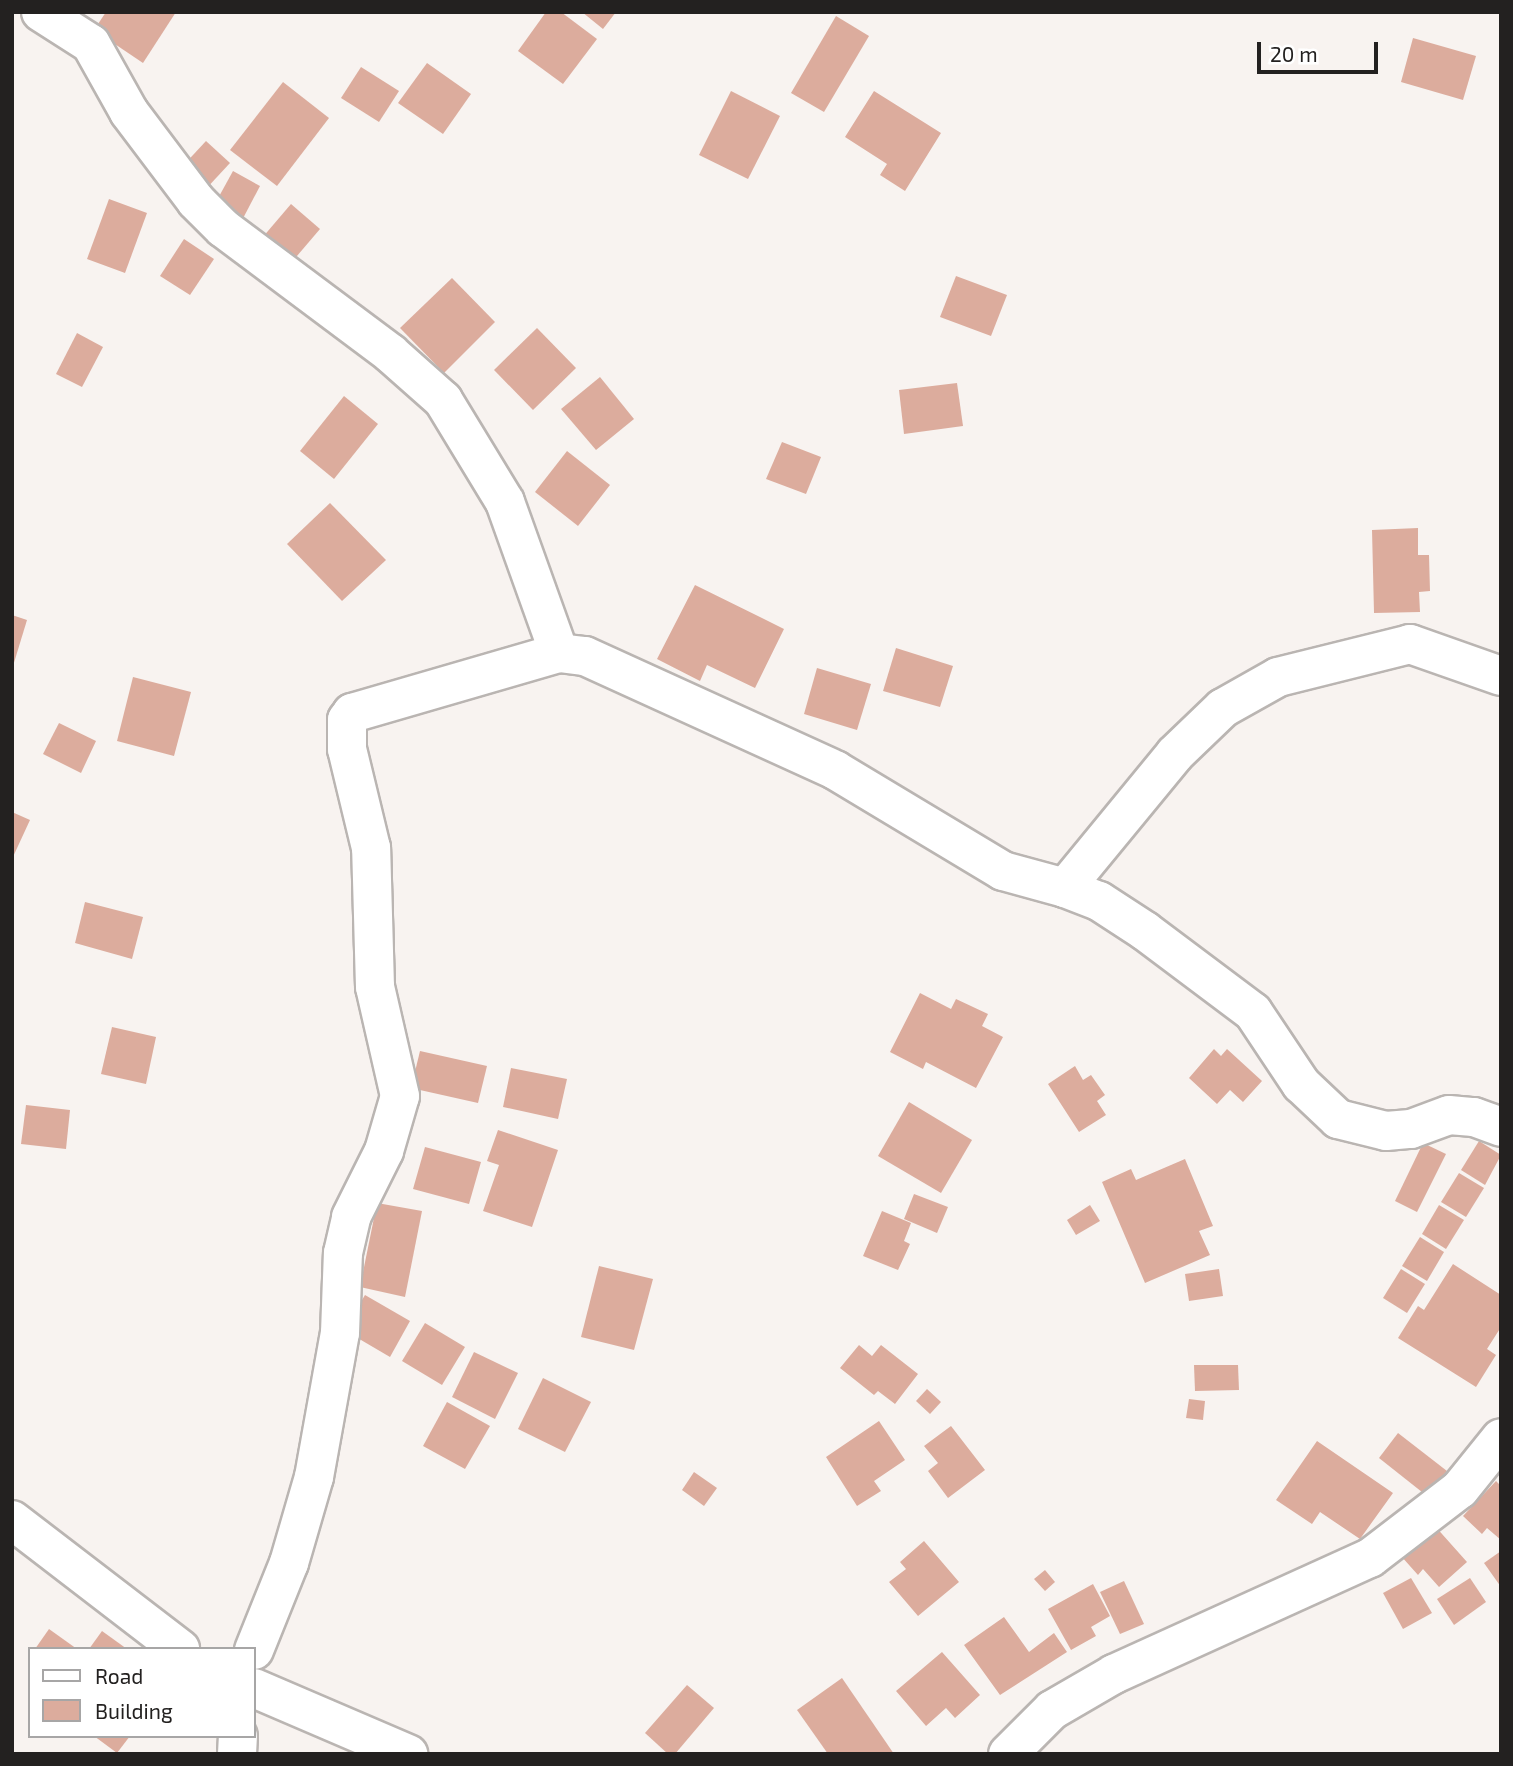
<!DOCTYPE html>
<html>
<head>
<meta charset="utf-8">
<style>
  body { margin:0 }
  #map { position:relative; width:1513px; height:1766px; overflow:hidden; background:#f8f3f0; font-family:"Exo 2",sans-serif }
  div>[style] { position:absolute }
  .building>* { inset:0; background:#dcac9d }
  .roads { filter:drop-shadow(2px 0 #bab5b2) drop-shadow(-2px 0 #bab5b2) drop-shadow(0 2px #bab5b2) drop-shadow(0 -2px #bab5b2) }
  .street>* { height:38px; margin:-19px; padding:0 19px; transform-origin:19px; border-radius:19px; background:#fff }
  span { translate:-50% -50%; white-space:nowrap; text-align:center; line-height:1.15; -webkit-text-stroke:5px #fff; paint-order:stroke }
  .frame { position:absolute; inset:0; border:14px solid #232120; pointer-events:none }
  .legend { position:absolute; left:28px; top:1647px; width:228px; height:91px; box-sizing:border-box; background:#fff; border:2px solid #a7a6a6; margin:0; padding:9px 12px; list-style:none; font-size:21px; color:#232120 }
  .legend li { display:flex; align-items:center; gap:14px; height:35px }
  .legend b { width:35px; border:2px solid #a7a6a6 }
  .scale { position:absolute; left:1257px; top:42px; width:121px; height:32px; box-sizing:border-box; border:4px solid #232120; border-top:0; padding-left:9px; font-size:21px; line-height:24px; white-space:nowrap; color:#232120; -webkit-text-stroke:5px #fff; paint-order:stroke }
</style>
</head>
<body>
<div id="map">
  <div class="building">
    <i style="clip-path:polygon(106px 12px,176px 12px,143px 63px,94px 30px)"></i>
    <i style="clip-path:polygon(546px 12px,561px 12px,597px 39px,563px 84px,518px 51px)"></i>
    <i style="clip-path:polygon(582px 12px,616px 12px,603px 29px)"></i>
    <i style="clip-path:polygon(836px 16px,869px 36px,824px 112px,791px 93px)"></i>
    <i style="clip-path:polygon(1413px 38px,1476px 56px,1463px 100px,1401px 82px)"></i>
    <i style="clip-path:polygon(427px 63px,471px 94px,443px 134px,398px 103px)"></i>
    <i style="clip-path:polygon(361px 67px,399px 91px,379px 122px,341px 98px)"></i>
    <i style="clip-path:polygon(283px 82px,329px 118px,277px 186px,230px 150px)"></i>
    <i style="clip-path:polygon(731px 91px,780px 116px,748px 179px,699px 155px)"></i>
    <i style="clip-path:polygon(874px 91px,941px 133px,905px 191px,880px 175px,887px 164px,845px 137px)"></i>
    <i style="clip-path:polygon(206px 141px,230px 163px,204px 191px,180px 169px)"></i>
    <i style="clip-path:polygon(233px 171px,260px 186px,239px 226px,211px 211px)"></i>
    <i style="clip-path:polygon(109px 199px,147px 213px,125px 273px,87px 259px)"></i>
    <i style="clip-path:polygon(291px 204px,320px 229px,291px 263px,262px 238px)"></i>
    <i style="clip-path:polygon(184px 239px,214px 259px,190px 295px,160px 276px)"></i>
    <i style="clip-path:polygon(956px 276px,1007px 295px,991px 336px,940px 317px)"></i>
    <i style="clip-path:polygon(452px 278px,495px 322px,444px 373px,400px 328px)"></i>
    <i style="clip-path:polygon(537px 328px,576px 368px,533px 410px,494px 370px)"></i>
    <i style="clip-path:polygon(77px 333px,103px 347px,82px 387px,56px 374px)"></i>
    <i style="clip-path:polygon(600px 377px,634px 419px,596px 450px,561px 409px)"></i>
    <i style="clip-path:polygon(957px 383px,963px 426px,904px 434px,899px 390px)"></i>
    <i style="clip-path:polygon(344px 396px,378px 424px,334px 479px,300px 451px)"></i>
    <i style="clip-path:polygon(782px 442px,821px 457px,806px 494px,766px 479px)"></i>
    <i style="clip-path:polygon(567px 451px,610px 485px,578px 526px,535px 492px)"></i>
    <i style="clip-path:polygon(330px 503px,386px 560px,342px 601px,287px 544px)"></i>
    <i style="clip-path:polygon(1418px 528px,1418px 555px,1429px 555px,1430px 591px,1419px 592px,1420px 612px,1374px 613px,1372px 530px)"></i>
    <i style="clip-path:polygon(695px 585px,784px 629px,755px 688px,707px 665px,700px 681px,657px 659px)"></i>
    <i style="clip-path:polygon(12px 615px,27px 620px,13px 666px,12px 666px)"></i>
    <i style="clip-path:polygon(896px 648px,953px 666px,940px 707px,883px 691px)"></i>
    <i style="clip-path:polygon(817px 668px,871px 684px,857px 730px,804px 714px)"></i>
    <i style="clip-path:polygon(133px 677px,191px 692px,174px 756px,117px 741px)"></i>
    <i style="clip-path:polygon(59px 723px,96px 741px,81px 773px,43px 754px)"></i>
    <i style="clip-path:polygon(12px 812px,30px 820px,12px 859px)"></i>
    <i style="clip-path:polygon(85px 902px,143px 917px,132px 959px,75px 943px)"></i>
    <i style="clip-path:polygon(920px 993px,951px 1009px,956px 999px,988px 1014px,982px 1026px,1003px 1037px,976px 1088px,926px 1062px,923px 1069px,890px 1052px)"></i>
    <i style="clip-path:polygon(112px 1027px,156px 1037px,146px 1084px,101px 1074px)"></i>
    <i style="clip-path:polygon(1214px 1049px,1221px 1056px,1227px 1049px,1262px 1081px,1243px 1102px,1230px 1090px,1217px 1104px,1189px 1078px)"></i>
    <i style="clip-path:polygon(420px 1051px,487px 1066px,478px 1103px,411px 1088px)"></i>
    <i style="clip-path:polygon(1075px 1066px,1083px 1080px,1091px 1075px,1105px 1095px,1097px 1101px,1106px 1115px,1079px 1132px,1048px 1084px)"></i>
    <i style="clip-path:polygon(511px 1068px,567px 1079px,558px 1119px,503px 1107px)"></i>
    <i style="clip-path:polygon(909px 1102px,972px 1140px,941px 1193px,878px 1156px)"></i>
    <i style="clip-path:polygon(26px 1105px,70px 1110px,66px 1149px,21px 1144px)"></i>
    <i style="clip-path:polygon(498px 1130px,558px 1150px,532px 1227px,483px 1211px,499px 1165px,487px 1161px)"></i>
    <i style="clip-path:polygon(1479px 1141px,1501px 1155px,1485px 1185px,1461px 1170px)"></i>
    <i style="clip-path:polygon(1423px 1143px,1446px 1154px,1417px 1212px,1395px 1201px)"></i>
    <i style="clip-path:polygon(425px 1147px,481px 1162px,469px 1204px,413px 1189px)"></i>
    <i style="clip-path:polygon(1185px 1159px,1213px 1226px,1199px 1231px,1210px 1255px,1145px 1283px,1102px 1182px,1131px 1169px,1136px 1180px)"></i>
    <i style="clip-path:polygon(1459px 1173px,1484px 1188px,1466px 1217px,1441px 1202px)"></i>
    <i style="clip-path:polygon(914px 1194px,948px 1207px,937px 1233px,904px 1219px)"></i>
    <i style="clip-path:polygon(377px 1203px,422px 1211px,405px 1297px,360px 1287px)"></i>
    <i style="clip-path:polygon(1090px 1205px,1100px 1221px,1076px 1235px,1067px 1220px)"></i>
    <i style="clip-path:polygon(1439px 1205px,1464px 1220px,1446px 1249px,1422px 1234px)"></i>
    <i style="clip-path:polygon(882px 1211px,911px 1223px,904px 1241px,910px 1244px,898px 1270px,863px 1256px)"></i>
    <i style="clip-path:polygon(1420px 1237px,1444px 1252px,1427px 1281px,1402px 1266px)"></i>
    <i style="clip-path:polygon(1453px 1264px,1501px 1295px,1501px 1327px,1487px 1349px,1496px 1355px,1476px 1387px,1398px 1338px,1418px 1306px,1424px 1310px)"></i>
    <i style="clip-path:polygon(599px 1266px,653px 1279px,634px 1350px,581px 1337px)"></i>
    <i style="clip-path:polygon(1219px 1269px,1223px 1296px,1189px 1301px,1185px 1274px)"></i>
    <i style="clip-path:polygon(1401px 1269px,1425px 1284px,1407px 1313px,1383px 1298px)"></i>
    <i style="clip-path:polygon(365px 1295px,410px 1321px,390px 1357px,344px 1330px)"></i>
    <i style="clip-path:polygon(425px 1323px,465px 1347px,442px 1385px,402px 1361px)"></i>
    <i style="clip-path:polygon(859px 1345px,872px 1356px,881px 1345px,918px 1374px,895px 1404px,878px 1391px,874px 1395px,840px 1368px)"></i>
    <i style="clip-path:polygon(474px 1352px,518px 1373px,495px 1419px,452px 1397px)"></i>
    <i style="clip-path:polygon(1194px 1365px,1238px 1365px,1239px 1390px,1195px 1391px)"></i>
    <i style="clip-path:polygon(543px 1378px,591px 1402px,565px 1452px,518px 1429px)"></i>
    <i style="clip-path:polygon(927px 1389px,941px 1402px,930px 1414px,916px 1401px)"></i>
    <i style="clip-path:polygon(1189px 1399px,1205px 1401px,1203px 1420px,1186px 1418px)"></i>
    <i style="clip-path:polygon(447px 1402px,490px 1426px,465px 1469px,423px 1446px)"></i>
    <i style="clip-path:polygon(879px 1421px,905px 1460px,874px 1481px,881px 1491px,857px 1506px,826px 1457px)"></i>
    <i style="clip-path:polygon(951px 1426px,985px 1470px,948px 1498px,928px 1471px,938px 1463px,924px 1446px)"></i>
    <i style="clip-path:polygon(1398px 1433px,1447px 1471px,1427px 1496px,1379px 1458px)"></i>
    <i style="clip-path:polygon(1317px 1441px,1393px 1493px,1360px 1539px,1320px 1512px,1312px 1524px,1276px 1500px)"></i>
    <i style="clip-path:polygon(694px 1472px,717px 1488px,704px 1506px,682px 1490px)"></i>
    <i style="clip-path:polygon(1496px 1481px,1501px 1486px,1501px 1540px,1487px 1528px,1482px 1534px,1463px 1516px)"></i>
    <i style="clip-path:polygon(1434px 1525px,1467px 1562px,1439px 1587px,1423px 1569px,1418px 1575px,1401px 1556px)"></i>
    <i style="clip-path:polygon(924px 1541px,959px 1582px,918px 1616px,889px 1582px,906px 1569px,900px 1562px)"></i>
    <i style="clip-path:polygon(1501px 1551px,1501px 1587px,1484px 1563px)"></i>
    <i style="clip-path:polygon(1045px 1570px,1055px 1582px,1045px 1591px,1034px 1579px)"></i>
    <i style="clip-path:polygon(1411px 1578px,1432px 1613px,1403px 1629px,1383px 1593px)"></i>
    <i style="clip-path:polygon(1470px 1578px,1486px 1602px,1454px 1625px,1437px 1599px)"></i>
    <i style="clip-path:polygon(1124px 1581px,1144px 1624px,1120px 1634px,1100px 1592px)"></i>
    <i style="clip-path:polygon(1093px 1584px,1110px 1616px,1091px 1627px,1096px 1636px,1071px 1650px,1048px 1609px)"></i>
    <i style="clip-path:polygon(1004px 1617px,1029px 1652px,1054px 1633px,1067px 1652px,1000px 1695px,964px 1645px)"></i>
    <i style="clip-path:polygon(49px 1629px,77px 1649px,35px 1649px)"></i>
    <i style="clip-path:polygon(102px 1631px,127px 1649px,89px 1649px)"></i>
    <i style="clip-path:polygon(942px 1652px,980px 1695px,955px 1718px,946px 1708px,926px 1726px,896px 1691px)"></i>
    <i style="clip-path:polygon(842px 1678px,894px 1754px,828px 1754px,797px 1710px)"></i>
    <i style="clip-path:polygon(687px 1685px,714px 1708px,675px 1754px,668px 1754px,645px 1733px)"></i>
    <i style="clip-path:polygon(94px 1736px,130px 1736px,117px 1753px)"></i>
  </div>
  <div class="roads">
    <div class="street">
      <i style="left:41px;top:12px;width:59px;rotate:32.6deg"></i>
      <i style="left:91px;top:44px;width:78px;rotate:60.8deg"></i>
      <i style="left:129px;top:112px;width:111px;rotate:53deg"></i>
      <i style="left:196px;top:201px;width:38px;rotate:45deg"></i>
      <i style="left:223px;top:228px;width:209px;rotate:36.8deg"></i>
      <i style="left:390px;top:353px;width:71px;rotate:41.6deg"></i>
      <i style="left:443px;top:400px;width:119px;rotate:58.7deg"></i>
      <i style="left:505px;top:502px;width:160px;rotate:70.3deg"></i>
      <i style="left:1065px;top:888px;width:36px;rotate:21deg"></i>
      <i style="left:1099px;top:901px;width:55px;rotate:33.1deg"></i>
      <i style="left:1145px;top:931px;width:135px;rotate:36.9deg"></i>
      <i style="left:1253px;top:1012px;width:87px;rotate:56.3deg"></i>
      <i style="left:1301px;top:1084px;width:51px;rotate:43.4deg"></i>
      <i style="left:1338px;top:1119px;width:49px;rotate:14deg"></i>
      <i style="left:1386px;top:1131px;width:25px;rotate:-5deg"></i>
      <i style="left:1411px;top:1129px;width:40px;rotate:-20.2deg"></i>
      <i style="left:1449px;top:1115px;width:25px;rotate:5deg"></i>
      <i style="left:1474px;top:1117px;width:29px;rotate:20deg"></i>
      <i style="left:12px;top:1520px;width:212px;rotate:37.5deg"></i>
      <i style="left:254px;top:1650px;width:94px;rotate:-68.1deg"></i>
      <i style="left:289px;top:1563px;width:90px;rotate:-73.8deg"></i>
      <i style="left:314px;top:1477px;width:146px;rotate:-79.8deg"></i>
      <i style="left:340px;top:1333px;width:80px;rotate:-87.9deg"></i>
      <i style="left:343px;top:1253px;width:37px;rotate:-77deg"></i>
      <i style="left:351px;top:1217px;width:74px;rotate:-63.4deg"></i>
      <i style="left:384px;top:1151px;width:57px;rotate:-73.8deg"></i>
      <i style="left:400px;top:1096px;width:112px;rotate:-102.9deg"></i>
      <i style="left:375px;top:987px;width:139px;rotate:-91.6deg"></i>
      <i style="left:371px;top:848px;width:102px;rotate:-103.6deg"></i>
      <i style="left:347px;top:749px;width:29px;rotate:-90deg"></i>
      <i style="left:347px;top:720px;width:9px;rotate:-54deg"></i>
      <i style="left:352px;top:713px;width:216px;rotate:-16.2deg"></i>
      <i style="left:559px;top:653px;width:26px;rotate:7deg"></i>
      <i style="left:585px;top:656px;width:275px;rotate:24.5deg"></i>
      <i style="left:835px;top:770px;width:196px;rotate:31deg"></i>
      <i style="left:1003px;top:871px;width:64px;rotate:15.3deg"></i>
      <i style="left:1065px;top:888px;width:173px;rotate:-50.6deg"></i>
      <i style="left:1175px;top:754px;width:66px;rotate:-43.8deg"></i>
      <i style="left:1223px;top:708px;width:63px;rotate:-29.4deg"></i>
      <i style="left:1278px;top:677px;width:136px;rotate:-14deg"></i>
      <i style="left:1410px;top:644px;width:96px;rotate:19.4deg"></i>
      <i style="left:254px;top:1688px;width:168px;rotate:23.2deg"></i>
      <i style="left:237px;top:1754px;width:18px;rotate:-87deg"></i>
      <i style="left:1008px;top:1754px;width:62px;rotate:-45deg"></i>
      <i style="left:1052px;top:1710px;width:72px;rotate:-30.1deg"></i>
      <i style="left:1114px;top:1674px;width:281px;rotate:-24.4deg"></i>
      <i style="left:1370px;top:1558px;width:113px;rotate:-37.5deg"></i>
      <i style="left:1460px;top:1489px;width:65px;rotate:-51.2deg"></i>
    </div>
  </div>
  <div class="frame"></div>
  <ul class="legend">
  <li><b style="height:9px;background:#fff"></b>Road</li>
  <li><b style="height:19px;background:#dcac9d"></b>Building</li>
  </ul>
  <div class="scale">20 m</div>
</div>
</body>
</html>
